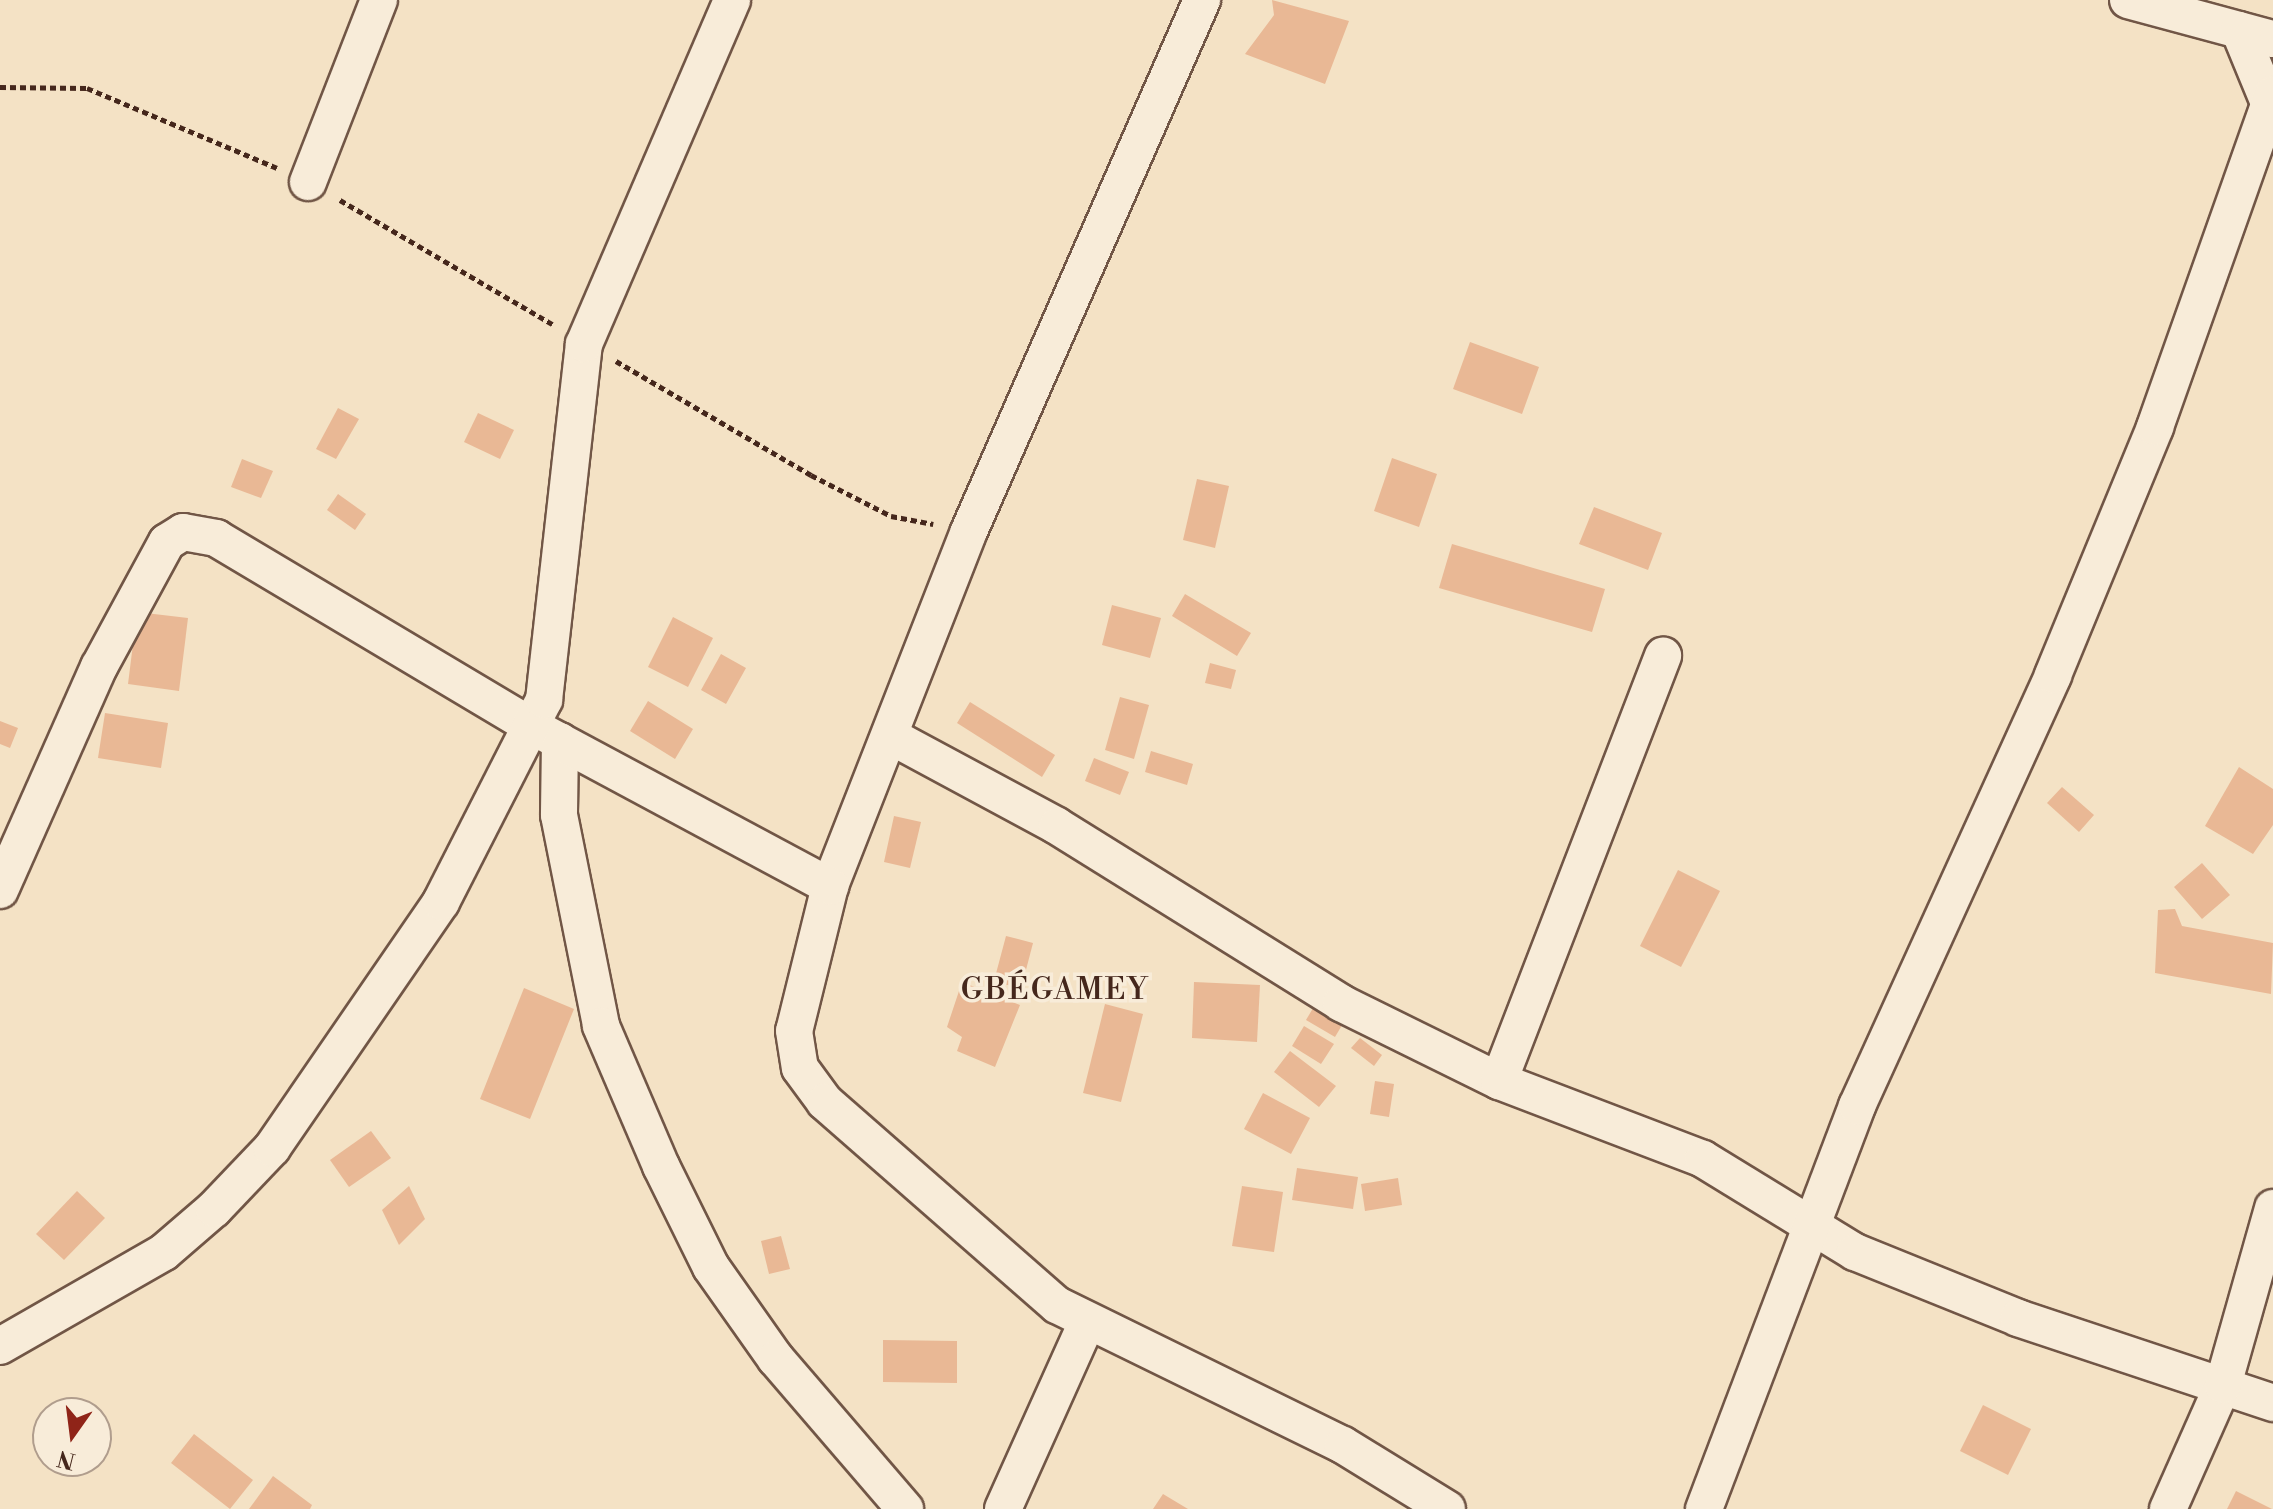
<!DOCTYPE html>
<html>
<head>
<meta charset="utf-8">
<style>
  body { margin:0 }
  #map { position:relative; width:2273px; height:1509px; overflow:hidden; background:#f4e2c5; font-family:"Libre Bodoni",serif }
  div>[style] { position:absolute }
  .building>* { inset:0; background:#e9b895 }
  .path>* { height:5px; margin-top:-2.5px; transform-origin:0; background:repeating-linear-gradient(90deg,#45271c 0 6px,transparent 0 10px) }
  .roads { filter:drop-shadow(2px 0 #715646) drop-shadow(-2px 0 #715646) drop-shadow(0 2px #715646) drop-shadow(0 -2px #715646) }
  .minor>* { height:36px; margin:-18px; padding:0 18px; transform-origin:18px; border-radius:18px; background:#f8ecd9 }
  span { translate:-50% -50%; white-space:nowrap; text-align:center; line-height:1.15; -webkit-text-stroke:7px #f8ecd9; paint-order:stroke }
  .quarter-label { font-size:30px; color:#45271c; letter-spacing:2px }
  .north { position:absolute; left:32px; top:1397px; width:80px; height:80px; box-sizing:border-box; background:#f8ecd9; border:2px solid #b09d8d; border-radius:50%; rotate:194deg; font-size:22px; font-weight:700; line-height:32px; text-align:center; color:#45271c }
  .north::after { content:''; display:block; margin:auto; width:28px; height:36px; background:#8f2418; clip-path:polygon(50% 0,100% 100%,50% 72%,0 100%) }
</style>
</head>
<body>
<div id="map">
  <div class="building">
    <i style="clip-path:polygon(1272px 0,1349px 21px,1325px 84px,1245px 54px,1274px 15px)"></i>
    <i style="clip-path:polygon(1470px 342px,1539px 367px,1522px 414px,1453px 389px)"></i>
    <i style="clip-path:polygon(338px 408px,359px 419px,336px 459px,316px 449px)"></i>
    <i style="clip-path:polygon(478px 413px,514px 430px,500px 459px,464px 442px)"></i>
    <i style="clip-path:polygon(1392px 458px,1437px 474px,1419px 527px,1374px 511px)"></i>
    <i style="clip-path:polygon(242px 459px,273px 471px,261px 498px,231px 487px)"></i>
    <i style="clip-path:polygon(1197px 479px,1229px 486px,1215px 548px,1183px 540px)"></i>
    <i style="clip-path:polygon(338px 494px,366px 514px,355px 530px,327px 510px)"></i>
    <i style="clip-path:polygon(1594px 507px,1662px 533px,1648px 570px,1579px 544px)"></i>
    <i style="clip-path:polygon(1452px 544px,1605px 589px,1592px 632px,1439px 588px)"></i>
    <i style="clip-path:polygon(1185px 594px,1251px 633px,1237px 656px,1172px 616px)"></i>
    <i style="clip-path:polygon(1112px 605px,1161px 618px,1150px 658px,1102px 645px)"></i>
    <i style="clip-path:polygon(137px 612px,188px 618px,179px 691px,128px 684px)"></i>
    <i style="clip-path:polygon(673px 617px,713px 638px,688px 687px,648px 667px)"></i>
    <i style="clip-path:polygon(721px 654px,746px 668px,726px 704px,701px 690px)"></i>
    <i style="clip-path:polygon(1210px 663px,1236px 670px,1231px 689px,1205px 683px)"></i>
    <i style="clip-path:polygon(1120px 697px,1149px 705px,1134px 759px,1105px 750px)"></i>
    <i style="clip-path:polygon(648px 701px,693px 729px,675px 759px,630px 731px)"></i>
    <i style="clip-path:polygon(970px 702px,1055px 755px,1042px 777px,957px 723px)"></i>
    <i style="clip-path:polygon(105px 713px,168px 723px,161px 768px,98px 758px)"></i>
    <i style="clip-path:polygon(0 721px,18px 728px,10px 748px,0 744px)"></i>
    <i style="clip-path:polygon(1151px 751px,1193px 764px,1187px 785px,1145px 772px)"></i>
    <i style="clip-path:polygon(1094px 758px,1129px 772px,1120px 795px,1085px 781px)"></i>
    <i style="clip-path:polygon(2239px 767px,2273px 789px,2273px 825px,2253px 854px,2205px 826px)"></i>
    <i style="clip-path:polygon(2062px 787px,2094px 815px,2079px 832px,2047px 803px)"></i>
    <i style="clip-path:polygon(894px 816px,921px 822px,910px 868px,884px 862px)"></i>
    <i style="clip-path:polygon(2202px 863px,2230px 895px,2202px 919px,2174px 887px)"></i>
    <i style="clip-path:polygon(1678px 870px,1720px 891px,1681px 967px,1640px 946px)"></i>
    <i style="clip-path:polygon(2175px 909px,2182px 926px,2273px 943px,2271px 994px,2155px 973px,2158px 910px)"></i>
    <i style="clip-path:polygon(1006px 936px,1033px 943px,1021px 989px,994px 981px)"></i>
    <i style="clip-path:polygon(962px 982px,1020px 1005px,995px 1067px,957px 1051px,962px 1037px,947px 1027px)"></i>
    <i style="clip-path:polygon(1194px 982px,1260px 985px,1257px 1042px,1192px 1038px)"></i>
    <i style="clip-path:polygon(524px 988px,574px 1009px,530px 1119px,480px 1099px)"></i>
    <i style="clip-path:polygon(1322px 993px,1351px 1010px,1335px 1037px,1306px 1020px)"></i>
    <i style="clip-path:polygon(1105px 1004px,1143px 1014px,1121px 1102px,1083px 1093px)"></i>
    <i style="clip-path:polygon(1304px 1026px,1334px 1044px,1321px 1064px,1292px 1046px)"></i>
    <i style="clip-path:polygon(1360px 1038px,1382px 1055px,1374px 1066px,1351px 1048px)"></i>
    <i style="clip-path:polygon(1290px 1051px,1336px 1086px,1319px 1107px,1274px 1072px)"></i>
    <i style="clip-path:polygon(1375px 1081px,1394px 1084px,1389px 1117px,1370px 1114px)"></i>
    <i style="clip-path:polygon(1263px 1093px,1310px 1118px,1291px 1154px,1244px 1129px)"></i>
    <i style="clip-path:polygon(371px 1131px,391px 1158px,349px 1187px,330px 1160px)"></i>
    <i style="clip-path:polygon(1297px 1168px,1358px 1177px,1353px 1209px,1292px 1200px)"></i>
    <i style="clip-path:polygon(1398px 1178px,1402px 1205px,1365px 1211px,1361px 1184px)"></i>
    <i style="clip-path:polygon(409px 1186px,425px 1219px,399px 1245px,382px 1210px)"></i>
    <i style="clip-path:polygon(1242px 1186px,1283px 1192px,1274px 1252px,1232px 1246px)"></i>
    <i style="clip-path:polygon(77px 1191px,105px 1218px,64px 1260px,36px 1234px)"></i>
    <i style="clip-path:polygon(781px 1236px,790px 1269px,769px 1274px,761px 1241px)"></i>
    <i style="clip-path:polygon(883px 1340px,957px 1341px,957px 1383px,883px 1382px)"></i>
    <i style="clip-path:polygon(1983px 1405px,2031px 1429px,2008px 1475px,1960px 1451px)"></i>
    <i style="clip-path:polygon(194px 1434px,253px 1480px,230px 1509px,171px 1463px)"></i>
    <i style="clip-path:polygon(273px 1476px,312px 1505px,310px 1509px,249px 1509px)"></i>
    <i style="clip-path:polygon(2236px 1491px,2272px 1509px,2227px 1509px)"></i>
    <i style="clip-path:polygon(1163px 1494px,1188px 1509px,1153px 1509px)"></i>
  </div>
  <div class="path">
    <i style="left:0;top:87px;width:87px;rotate:0.7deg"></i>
    <i style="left:87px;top:88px;width:206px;rotate:22.8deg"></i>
    <i style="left:340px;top:200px;width:246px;rotate:30.3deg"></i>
    <i style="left:616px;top:361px;width:226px;rotate:30.3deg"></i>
    <i style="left:811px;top:475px;width:90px;rotate:27.1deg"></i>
    <i style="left:891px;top:516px;width:43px;rotate:10.8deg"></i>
  </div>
  <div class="roads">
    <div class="minor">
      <i style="left:1202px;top:0;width:580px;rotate:113.69deg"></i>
      <i style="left:969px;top:531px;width:381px;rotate:111.4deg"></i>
      <i style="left:830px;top:886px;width:149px;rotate:103.9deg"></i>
      <i style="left:794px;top:1031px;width:37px;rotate:81deg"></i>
      <i style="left:800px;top:1068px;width:42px;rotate:53.7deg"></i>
      <i style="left:825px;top:1102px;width:308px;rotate:41.2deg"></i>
      <i style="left:1057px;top:1305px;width:318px;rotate:26.1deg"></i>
      <i style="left:1343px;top:1445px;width:122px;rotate:31.6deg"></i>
      <i style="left:2128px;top:0;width:150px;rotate:15.1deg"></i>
      <i style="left:2239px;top:30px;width:74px;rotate:67.6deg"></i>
      <i style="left:308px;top:182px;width:195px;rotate:-68.7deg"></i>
      <i style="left:892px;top:737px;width:187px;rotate:28.3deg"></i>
      <i style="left:1057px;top:826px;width:335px;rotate:31.9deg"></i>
      <i style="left:1341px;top:1003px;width:176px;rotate:26.3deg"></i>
      <i style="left:1499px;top:1081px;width:218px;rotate:20.9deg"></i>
      <i style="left:1703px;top:1159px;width:178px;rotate:31.5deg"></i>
      <i style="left:1855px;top:1252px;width:176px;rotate:22deg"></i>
      <i style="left:2018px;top:1318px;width:269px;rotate:18.4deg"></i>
      <i style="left:560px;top:741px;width:74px;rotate:90.8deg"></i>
      <i style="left:559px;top:815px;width:215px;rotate:78.7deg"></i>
      <i style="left:601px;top:1026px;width:152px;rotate:66.8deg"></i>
      <i style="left:661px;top:1166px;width:113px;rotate:63.7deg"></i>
      <i style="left:711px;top:1267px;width:113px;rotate:54.8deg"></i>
      <i style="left:776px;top:1359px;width:198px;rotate:49.3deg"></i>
      <i style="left:0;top:890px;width:244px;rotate:-66.1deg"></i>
      <i style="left:99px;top:667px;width:142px;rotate:-61.5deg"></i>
      <i style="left:167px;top:542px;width:19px;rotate:-32deg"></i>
      <i style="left:183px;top:532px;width:34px;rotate:10deg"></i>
      <i style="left:216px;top:538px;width:371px;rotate:30.8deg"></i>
      <i style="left:535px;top:728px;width:335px;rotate:28.2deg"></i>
      <i style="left:1499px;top:1081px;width:456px;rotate:-68.9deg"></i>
      <i style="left:0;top:1346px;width:189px;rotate:-29.8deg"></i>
      <i style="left:164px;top:1252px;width:66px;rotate:-40.7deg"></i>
      <i style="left:214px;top:1209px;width:84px;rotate:-46.4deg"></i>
      <i style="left:272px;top:1148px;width:298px;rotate:-55.5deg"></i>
      <i style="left:441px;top:902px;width:227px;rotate:-63deg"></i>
      <i style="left:544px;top:700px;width:358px;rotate:-83.6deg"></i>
      <i style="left:584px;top:344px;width:374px;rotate:-66.7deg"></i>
      <i style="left:1003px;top:1509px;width:205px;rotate:-65.8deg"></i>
      <i style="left:1704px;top:1509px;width:431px;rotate:-69.2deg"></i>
      <i style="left:1857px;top:1106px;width:473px;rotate:-65.5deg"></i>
      <i style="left:2053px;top:675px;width:268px;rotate:-67.6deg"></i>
      <i style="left:2155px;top:427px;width:353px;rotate:-70.5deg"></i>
      <i style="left:2168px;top:1509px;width:136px;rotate:-66.1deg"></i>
      <i style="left:2223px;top:1385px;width:184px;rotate:-74.2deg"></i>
    </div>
  </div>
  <div class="quarter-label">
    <span style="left:1055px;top:990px">GBÉGAMEY</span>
  </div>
  <div class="north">N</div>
</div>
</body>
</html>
